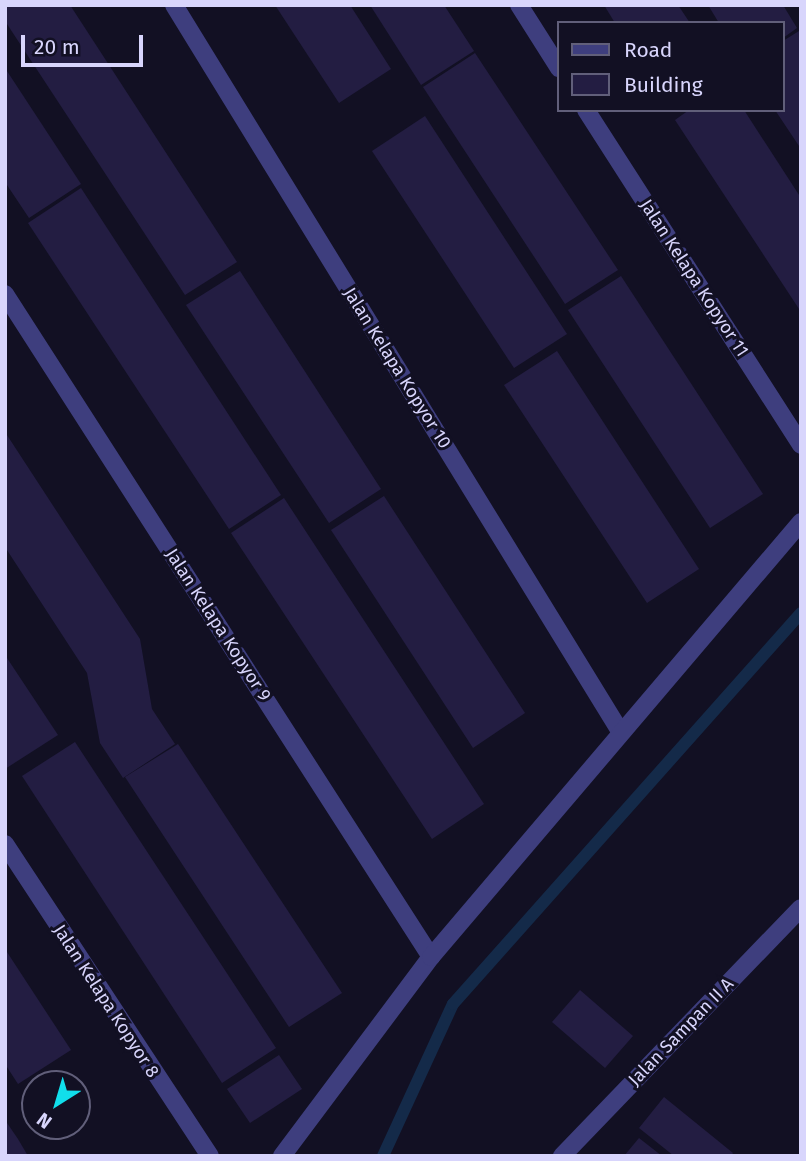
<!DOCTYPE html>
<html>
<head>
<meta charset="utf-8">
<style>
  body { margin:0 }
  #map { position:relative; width:806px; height:1161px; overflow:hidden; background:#121023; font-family:"Fira Sans",sans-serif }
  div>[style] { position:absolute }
  .stream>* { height:12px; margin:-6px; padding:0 6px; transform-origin:6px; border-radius:6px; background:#142a49 }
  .building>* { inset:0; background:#231d42 }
  .street>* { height:18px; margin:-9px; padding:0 9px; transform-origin:9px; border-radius:9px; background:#3e3e7e }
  span { translate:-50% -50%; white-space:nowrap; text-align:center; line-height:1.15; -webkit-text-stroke:6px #121023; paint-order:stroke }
  .street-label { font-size:18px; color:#d8d5fc }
  .frame { position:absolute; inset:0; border:7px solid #d8d5fc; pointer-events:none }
  .legend { position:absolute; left:557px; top:21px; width:228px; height:91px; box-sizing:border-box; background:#121023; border:2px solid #615f7a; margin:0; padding:9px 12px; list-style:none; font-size:21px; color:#d8d5fc }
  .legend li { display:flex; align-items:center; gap:14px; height:35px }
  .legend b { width:35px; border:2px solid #615f7a }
  .north { position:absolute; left:21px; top:1070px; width:70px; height:70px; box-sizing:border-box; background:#121023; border:2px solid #615f7a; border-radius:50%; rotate:217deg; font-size:19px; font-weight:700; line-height:28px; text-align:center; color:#d8d5fc }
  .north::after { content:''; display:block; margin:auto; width:24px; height:32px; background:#11deeb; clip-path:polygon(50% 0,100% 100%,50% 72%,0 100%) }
  .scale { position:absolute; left:21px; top:35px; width:122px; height:32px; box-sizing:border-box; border:4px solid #d8d5fc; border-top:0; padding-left:9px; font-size:21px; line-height:24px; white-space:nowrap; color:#d8d5fc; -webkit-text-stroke:5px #121023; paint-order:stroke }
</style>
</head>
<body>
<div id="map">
  <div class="stream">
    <i style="left:383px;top:1156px;width:167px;rotate:-65.3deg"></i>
    <i style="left:453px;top:1004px;width:523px;rotate:-48.33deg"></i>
  </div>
  <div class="building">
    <i style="clip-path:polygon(5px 5px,70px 5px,237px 262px,185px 295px,5px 21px)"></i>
    <i style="clip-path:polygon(275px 5px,350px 5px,391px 69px,339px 103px)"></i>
    <i style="clip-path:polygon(370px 5px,444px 5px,474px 51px,421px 85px)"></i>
    <i style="clip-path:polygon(604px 5px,678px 5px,690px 23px,615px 23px)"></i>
    <i style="clip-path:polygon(708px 5px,783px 5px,797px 28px,783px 38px,783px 23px,719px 23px)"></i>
    <i style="clip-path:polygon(799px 31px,801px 34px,801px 149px,775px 110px,783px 110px,783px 41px)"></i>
    <i style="clip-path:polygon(475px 53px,618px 270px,565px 304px,423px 87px)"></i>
    <i style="clip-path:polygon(5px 68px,81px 184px,29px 218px,5px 182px)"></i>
    <i style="clip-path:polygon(689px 110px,744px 110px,801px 198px,801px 312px,675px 120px)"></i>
    <i style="clip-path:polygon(425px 116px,567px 334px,514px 368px,372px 151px)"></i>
    <i style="clip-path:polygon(81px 188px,281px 495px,229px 529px,28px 223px)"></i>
    <i style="clip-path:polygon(240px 271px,381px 489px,329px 523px,186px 305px)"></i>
    <i style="clip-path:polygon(621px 276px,763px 494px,710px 528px,568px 310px)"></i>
    <i style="clip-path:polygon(557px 351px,699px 569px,647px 603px,504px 385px)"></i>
    <i style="clip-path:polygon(5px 432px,140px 639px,152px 709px,175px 744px,123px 778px,100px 743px,87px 673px,5px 547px)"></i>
    <i style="clip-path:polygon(384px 496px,525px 713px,473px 748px,331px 530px)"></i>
    <i style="clip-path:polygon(284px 498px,484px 804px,432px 839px,231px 533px)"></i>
    <i style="clip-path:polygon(5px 655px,58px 735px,5px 769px)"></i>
    <i style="clip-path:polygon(75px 742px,276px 1048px,222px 1083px,22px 776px)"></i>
    <i style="clip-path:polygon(178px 744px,342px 993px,289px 1027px,125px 777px)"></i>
    <i style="clip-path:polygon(5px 949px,71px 1050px,18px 1084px,5px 1064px)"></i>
    <i style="clip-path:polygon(580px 990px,633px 1036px,605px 1068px,552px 1022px)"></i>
    <i style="clip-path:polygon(279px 1055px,302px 1089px,250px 1123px,227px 1089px)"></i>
    <i style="clip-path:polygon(664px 1097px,733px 1153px,731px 1156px,674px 1156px,639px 1128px)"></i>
    <i style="clip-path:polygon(5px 1120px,18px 1139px,28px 1156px,5px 1156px)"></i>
    <i style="clip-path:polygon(639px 1138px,662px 1156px,624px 1156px)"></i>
  </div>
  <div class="street">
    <i style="left:174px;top:5px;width:852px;rotate:58.44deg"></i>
    <i style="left:519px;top:5px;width:75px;rotate:57.6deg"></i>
    <i style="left:586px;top:110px;width:398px;rotate:57.3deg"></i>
    <i style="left:5px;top:294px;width:788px;rotate:57.28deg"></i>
    <i style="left:5px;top:844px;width:373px;rotate:56.7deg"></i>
    <i style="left:282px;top:1156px;width:249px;rotate:-53.2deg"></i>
    <i style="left:431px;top:957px;width:571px;rotate:-49.62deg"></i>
    <i style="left:562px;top:1156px;width:344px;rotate:-46.1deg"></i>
  </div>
  <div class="street-label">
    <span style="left:694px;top:278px;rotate:57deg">Jalan Kelapa Kopyor 11</span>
    <span style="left:397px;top:368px;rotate:58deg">Jalan Kelapa Kopyor 10</span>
    <span style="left:218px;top:625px;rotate:57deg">Jalan Kelapa Kopyor 9</span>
    <span style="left:106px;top:1001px;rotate:57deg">Jalan Kelapa Kopyor 8</span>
    <span style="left:681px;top:1032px;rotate:-46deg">Jalan Sampan II A</span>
  </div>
  <div class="frame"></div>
  <ul class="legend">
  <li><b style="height:9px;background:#3e3e7e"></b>Road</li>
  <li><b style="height:19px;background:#231d42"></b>Building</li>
  </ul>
  <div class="north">N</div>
  <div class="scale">20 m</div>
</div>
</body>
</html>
